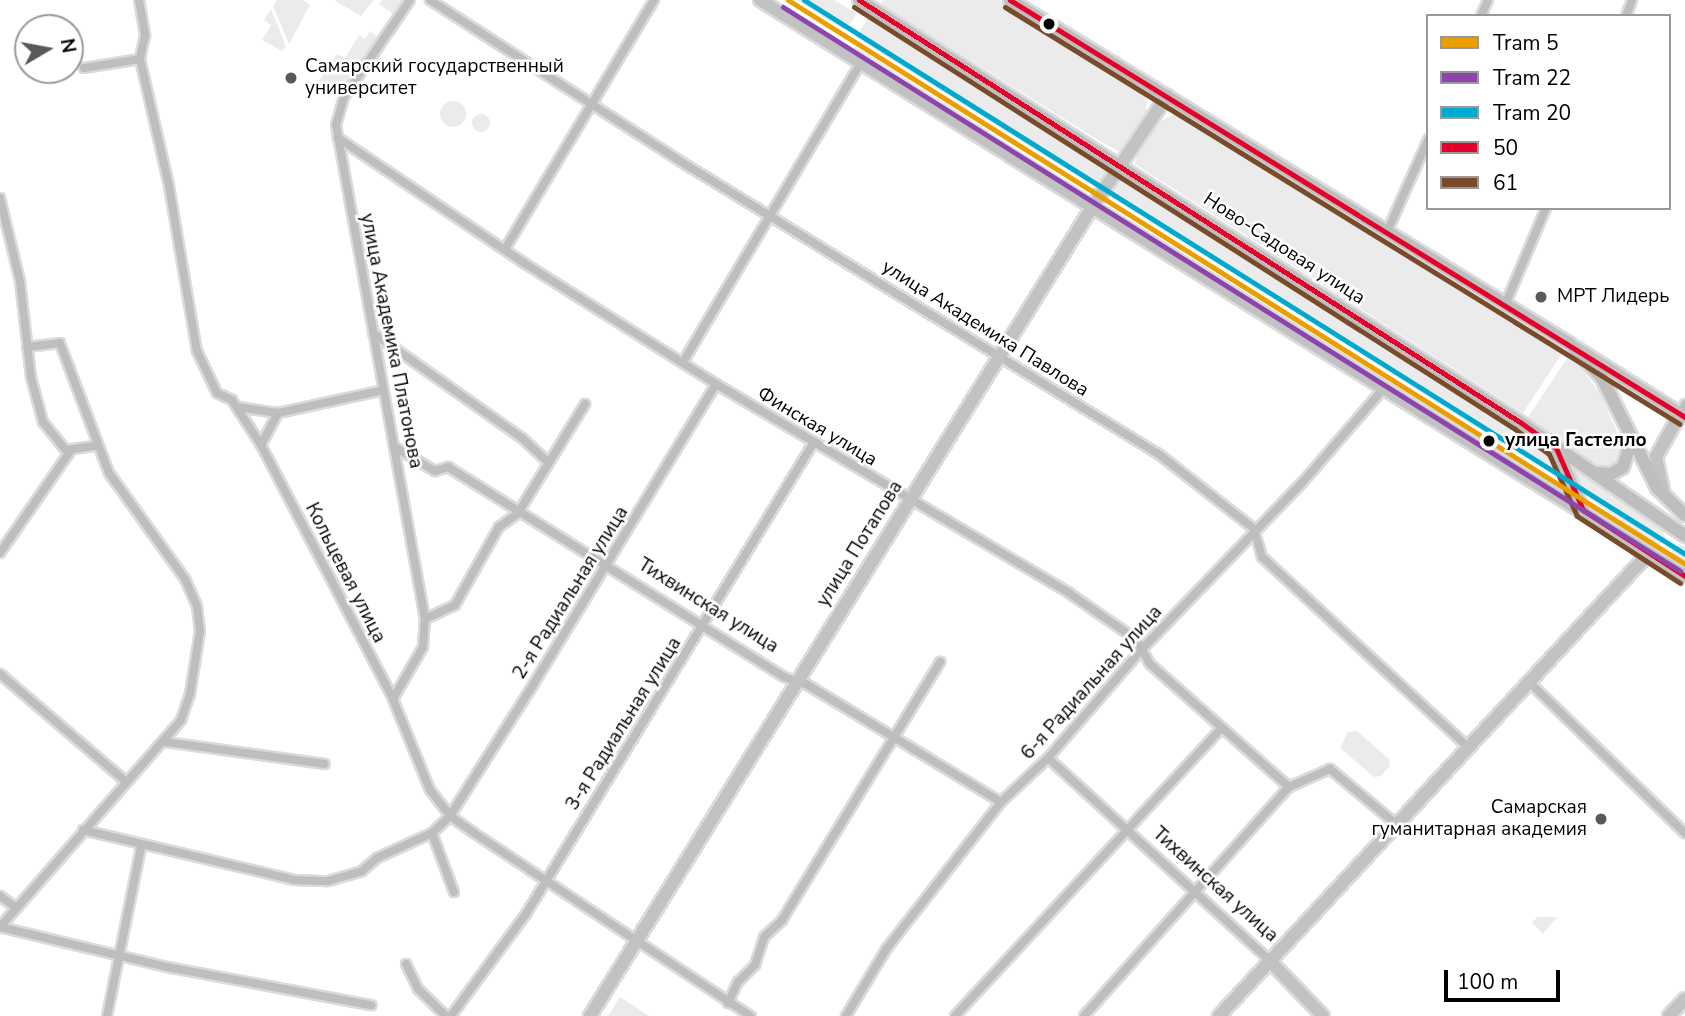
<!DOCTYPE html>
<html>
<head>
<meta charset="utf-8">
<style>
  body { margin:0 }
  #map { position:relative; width:1685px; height:1016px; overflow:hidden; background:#fff; font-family:"Nunito Sans",sans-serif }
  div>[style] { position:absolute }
  .green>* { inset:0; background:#ebebeb }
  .round { border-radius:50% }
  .roads { filter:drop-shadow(2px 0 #dbdbdb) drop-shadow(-2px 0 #dbdbdb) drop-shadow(0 2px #dbdbdb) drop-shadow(0 -2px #dbdbdb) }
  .street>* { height:8px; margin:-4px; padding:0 4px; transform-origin:4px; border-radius:4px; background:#bebebe }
  .secondary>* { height:12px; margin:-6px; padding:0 6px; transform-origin:6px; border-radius:6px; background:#c2c2c2 }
  .primary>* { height:12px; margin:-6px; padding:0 6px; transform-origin:6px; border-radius:6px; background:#bebebe }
  .bus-1>* { height:5px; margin:-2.5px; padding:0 2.5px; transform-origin:2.5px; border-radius:2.5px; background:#e4002b }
  .bus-2>* { height:5px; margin:-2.5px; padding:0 2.5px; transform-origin:2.5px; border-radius:2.5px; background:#7a4b2a }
  .tram-1>* { height:5px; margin:-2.5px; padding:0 2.5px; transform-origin:2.5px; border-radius:2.5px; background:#eb9e00 }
  .tram-2>* { height:5px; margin:-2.5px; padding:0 2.5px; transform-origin:2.5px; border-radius:2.5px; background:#8e44ad }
  .tram-3>* { height:5px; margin:-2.5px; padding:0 2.5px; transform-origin:2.5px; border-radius:2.5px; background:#00a9ce }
  .dots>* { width:19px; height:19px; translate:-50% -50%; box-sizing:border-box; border:4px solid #fff; border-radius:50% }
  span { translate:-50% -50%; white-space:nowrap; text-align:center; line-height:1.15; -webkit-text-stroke:5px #fff; paint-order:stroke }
  .poi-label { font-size:19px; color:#000 }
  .left { translate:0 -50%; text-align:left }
  .right { translate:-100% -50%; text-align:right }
  .street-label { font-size:19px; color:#000 }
  .stop-label { font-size:19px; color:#000; font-weight:700 }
  .legend { position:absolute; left:1426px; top:14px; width:245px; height:196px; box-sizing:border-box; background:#fff; border:2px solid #999; margin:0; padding:9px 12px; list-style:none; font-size:21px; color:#000 }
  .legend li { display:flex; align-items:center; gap:14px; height:35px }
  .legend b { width:35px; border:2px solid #999 }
  .north { position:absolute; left:14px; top:14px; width:70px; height:70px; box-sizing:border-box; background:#fff; border:2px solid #999; border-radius:50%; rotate:80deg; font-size:19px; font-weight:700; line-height:28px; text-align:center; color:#000 }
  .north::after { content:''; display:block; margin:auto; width:24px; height:32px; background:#595959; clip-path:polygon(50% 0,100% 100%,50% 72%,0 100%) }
  .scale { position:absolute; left:1444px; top:970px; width:116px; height:32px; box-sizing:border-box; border:4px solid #000; border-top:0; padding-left:9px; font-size:21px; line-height:24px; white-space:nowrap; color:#000; -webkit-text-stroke:5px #fff; paint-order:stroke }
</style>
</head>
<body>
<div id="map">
  <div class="green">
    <i style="clip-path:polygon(277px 0,303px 0,310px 5px,289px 44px,273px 6px)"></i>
    <i style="clip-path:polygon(334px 0,374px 0,361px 16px)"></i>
    <i style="clip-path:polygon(382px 0,403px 0,393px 14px,379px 4px)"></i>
    <i style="clip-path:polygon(797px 0,834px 0,856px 13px,854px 19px,844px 30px)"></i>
    <i style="clip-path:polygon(883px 0,998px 0,1137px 86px,1147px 99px,1146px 119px,1131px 148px,1121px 152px,1103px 143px,880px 4px)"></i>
    <i style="clip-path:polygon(271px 9px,286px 47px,282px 51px,262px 40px,271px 25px,264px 20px)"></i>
    <i style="clip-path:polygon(870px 15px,1098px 159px,1107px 172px,1100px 190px,856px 37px)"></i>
    <i style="clip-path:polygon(370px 31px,377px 36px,339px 96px,318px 83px,337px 54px,345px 58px,359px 35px,365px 39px)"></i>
    <i style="clip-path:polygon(855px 46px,989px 131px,985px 135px,853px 51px)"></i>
    <i class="round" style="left:440px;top:101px;width:26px;height:26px"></i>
    <i class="round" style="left:472px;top:114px;width:18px;height:18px"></i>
    <i style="clip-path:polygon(1175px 114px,1191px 119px,1565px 349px,1523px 413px,1135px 164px,1142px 141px,1157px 123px)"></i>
    <i style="clip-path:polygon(1122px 179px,1247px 253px,1394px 348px,1395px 355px,1511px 428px,1511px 432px,1502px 444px,1110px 193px)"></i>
    <i style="clip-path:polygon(1570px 354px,1600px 393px,1625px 450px,1615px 468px,1603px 470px,1528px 417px)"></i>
    <i style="clip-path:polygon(1521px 431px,1660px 523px,1666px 539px,1657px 546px,1520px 449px,1512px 440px)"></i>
    <i style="clip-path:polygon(1679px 544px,1685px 547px,1685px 565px,1669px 554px)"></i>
    <i style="clip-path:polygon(1357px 731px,1389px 759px,1390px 766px,1381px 776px,1374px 777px,1340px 748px,1348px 732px)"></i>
    <i style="clip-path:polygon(1537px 917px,1557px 917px,1543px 934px,1532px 923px)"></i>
    <i style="clip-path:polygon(620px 997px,649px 1016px,608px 1016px)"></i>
  </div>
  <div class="roads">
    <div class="street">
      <i style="left:139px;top:0;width:36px;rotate:80deg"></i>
      <i style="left:145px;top:35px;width:25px;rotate:102deg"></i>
      <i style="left:140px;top:59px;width:130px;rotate:77.1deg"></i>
      <i style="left:169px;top:186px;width:167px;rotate:80.4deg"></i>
      <i style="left:197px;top:351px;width:47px;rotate:64.5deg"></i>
      <i style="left:217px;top:393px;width:17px;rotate:25deg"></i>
      <i style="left:232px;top:400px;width:54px;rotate:57.2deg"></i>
      <i style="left:261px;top:445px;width:286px;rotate:62.5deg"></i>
      <i style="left:393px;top:699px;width:98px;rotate:67.9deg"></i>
      <i style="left:430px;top:790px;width:33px;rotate:52deg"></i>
      <i style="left:450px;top:816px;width:29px;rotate:35deg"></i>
      <i style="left:474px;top:833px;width:332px;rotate:33.5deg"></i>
      <i style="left:430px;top:0;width:307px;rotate:32.8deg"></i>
      <i style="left:688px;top:166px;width:553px;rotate:31.48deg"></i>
      <i style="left:1160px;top:455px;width:120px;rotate:38.2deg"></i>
      <i style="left:1254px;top:529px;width:29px;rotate:74deg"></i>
      <i style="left:1262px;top:557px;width:280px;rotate:42.7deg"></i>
      <i style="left:1481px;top:16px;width:17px;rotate:-66deg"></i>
      <i style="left:1626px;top:16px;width:17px;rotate:-69deg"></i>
      <i style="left:84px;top:68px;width:57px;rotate:-9.1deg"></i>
      <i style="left:338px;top:138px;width:224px;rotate:33.9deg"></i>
      <i style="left:524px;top:263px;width:227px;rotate:32.2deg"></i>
      <i style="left:716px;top:384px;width:410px;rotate:30.6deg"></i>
      <i style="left:1069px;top:593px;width:83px;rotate:34.7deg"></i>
      <i style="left:1137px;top:640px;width:27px;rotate:62deg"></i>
      <i style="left:1150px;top:664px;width:186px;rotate:41.5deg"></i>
      <i style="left:1289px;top:787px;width:45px;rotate:-23.7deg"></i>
      <i style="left:1330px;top:769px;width:86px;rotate:39.8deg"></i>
      <i style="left:0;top:198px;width:85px;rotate:76.5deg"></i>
      <i style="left:20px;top:281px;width:97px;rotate:83.5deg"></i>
      <i style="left:31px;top:377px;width:47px;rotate:75.1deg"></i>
      <i style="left:43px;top:422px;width:36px;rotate:51deg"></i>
      <i style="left:66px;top:450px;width:30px;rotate:-8deg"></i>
      <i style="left:1387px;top:232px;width:101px;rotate:-66deg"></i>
      <i style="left:505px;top:249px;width:290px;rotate:-59.1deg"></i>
      <i style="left:1505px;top:305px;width:105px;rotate:-67.1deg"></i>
      <i style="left:373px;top:333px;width:182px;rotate:35.2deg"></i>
      <i style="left:522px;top:438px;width:34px;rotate:43deg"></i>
      <i style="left:683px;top:362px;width:347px;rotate:-59.3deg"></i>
      <i style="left:237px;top:407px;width:41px;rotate:8.3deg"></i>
      <i style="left:1680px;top:414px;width:11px;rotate:-63deg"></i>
      <i style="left:261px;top:445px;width:36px;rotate:-62deg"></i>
      <i style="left:278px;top:413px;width:108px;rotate:-12.2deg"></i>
      <i style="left:395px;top:447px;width:47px;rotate:31deg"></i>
      <i style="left:435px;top:471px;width:14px;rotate:-17deg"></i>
      <i style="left:448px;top:467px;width:396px;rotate:32deg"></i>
      <i style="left:784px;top:677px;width:23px;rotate:18deg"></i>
      <i style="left:806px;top:684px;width:228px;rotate:31.2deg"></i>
      <i style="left:0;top:553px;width:125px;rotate:-55.4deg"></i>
      <i style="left:425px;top:619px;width:33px;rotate:-25deg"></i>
      <i style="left:455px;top:605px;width:90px;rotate:-60.6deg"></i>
      <i style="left:499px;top:527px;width:24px;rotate:-36deg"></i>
      <i style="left:518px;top:513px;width:128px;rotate:-58.4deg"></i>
      <i style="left:0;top:674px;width:163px;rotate:40.5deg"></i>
      <i style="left:1529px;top:682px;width:217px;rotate:44.1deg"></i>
      <i style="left:393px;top:699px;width:60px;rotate:-60deg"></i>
      <i style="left:423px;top:647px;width:28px;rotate:-86deg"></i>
      <i style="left:425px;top:619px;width:502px;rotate:-100.21deg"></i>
      <i style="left:336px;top:125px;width:29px;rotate:-74deg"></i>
      <i style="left:344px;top:97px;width:117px;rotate:-55.8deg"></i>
      <i style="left:166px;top:742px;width:160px;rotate:7.9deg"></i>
      <i style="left:1048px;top:758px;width:298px;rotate:42.4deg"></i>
      <i style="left:83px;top:830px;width:217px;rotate:13.3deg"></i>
      <i style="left:294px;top:880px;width:34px;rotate:2deg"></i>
      <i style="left:328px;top:881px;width:35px;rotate:-16deg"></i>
      <i style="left:362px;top:871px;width:20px;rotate:-41deg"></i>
      <i style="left:377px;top:858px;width:60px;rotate:-24.4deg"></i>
      <i style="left:432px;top:833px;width:25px;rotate:-43deg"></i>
      <i style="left:450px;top:816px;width:155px;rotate:-57.6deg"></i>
      <i style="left:533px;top:685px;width:352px;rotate:-58.7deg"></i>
      <i style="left:432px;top:833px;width:63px;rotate:69.6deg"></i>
      <i style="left:0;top:896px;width:19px;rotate:36deg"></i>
      <i style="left:0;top:927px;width:275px;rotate:-48.8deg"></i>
      <i style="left:181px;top:720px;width:28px;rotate:-71deg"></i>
      <i style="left:190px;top:694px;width:64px;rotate:-81deg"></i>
      <i style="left:200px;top:631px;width:25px;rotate:-97deg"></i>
      <i style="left:197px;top:606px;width:30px;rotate:-114deg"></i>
      <i style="left:185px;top:579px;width:130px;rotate:-125.6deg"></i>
      <i style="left:109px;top:473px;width:139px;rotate:-110.7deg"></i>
      <i style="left:60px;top:343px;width:33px;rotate:173deg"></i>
      <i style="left:0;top:927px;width:172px;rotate:13.5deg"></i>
      <i style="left:167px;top:967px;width:208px;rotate:10.6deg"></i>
      <i style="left:406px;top:964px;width:28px;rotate:64deg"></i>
      <i style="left:418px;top:989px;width:39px;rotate:44deg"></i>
      <i style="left:728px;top:1003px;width:23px;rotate:-65deg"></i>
      <i style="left:738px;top:982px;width:24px;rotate:-45deg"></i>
      <i style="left:755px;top:965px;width:29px;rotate:-72deg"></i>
      <i style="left:764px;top:937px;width:25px;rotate:-43deg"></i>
      <i style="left:782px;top:920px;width:303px;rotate:-58.5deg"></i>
      <i style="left:107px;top:1016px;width:172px;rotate:-78.6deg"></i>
      <i style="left:451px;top:1016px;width:127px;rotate:-53.7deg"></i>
      <i style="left:526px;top:914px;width:553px;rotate:-58.61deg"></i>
      <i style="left:846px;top:1016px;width:79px;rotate:-58.9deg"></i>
      <i style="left:887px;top:948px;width:185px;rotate:-52deg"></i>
      <i style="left:1001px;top:802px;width:64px;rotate:-43.1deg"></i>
      <i style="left:1048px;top:758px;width:145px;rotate:-49.2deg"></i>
      <i style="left:1143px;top:648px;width:229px;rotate:-46.1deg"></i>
      <i style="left:1302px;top:483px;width:124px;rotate:-49.2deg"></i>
      <i style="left:955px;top:1016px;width:393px;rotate:-47.2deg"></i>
      <i style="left:1084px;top:1016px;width:307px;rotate:-48.2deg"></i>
    </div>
    <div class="secondary">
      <i style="left:760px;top:0;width:1090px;rotate:31.91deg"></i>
      <i style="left:1576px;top:348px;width:129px;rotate:32.3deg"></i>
      <i style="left:1556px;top:448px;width:68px;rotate:66.5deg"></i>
      <i style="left:1663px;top:490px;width:34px;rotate:-102deg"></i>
      <i style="left:1656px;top:457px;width:49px;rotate:-60.8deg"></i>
      <i style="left:1268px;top:959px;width:79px;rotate:46deg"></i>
      <i style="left:590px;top:1016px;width:946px;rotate:-58.17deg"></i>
      <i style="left:1089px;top:212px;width:140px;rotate:-56.1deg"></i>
      <i style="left:1219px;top:1016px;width:632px;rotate:-47.12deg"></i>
      <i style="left:1669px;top:1016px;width:23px;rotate:-47deg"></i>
    </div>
    <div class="primary">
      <i style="left:859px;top:0;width:784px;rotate:32.56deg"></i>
      <i style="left:1520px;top:422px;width:201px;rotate:34.6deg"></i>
      <i style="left:1010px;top:0;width:657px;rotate:31.56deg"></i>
      <i style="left:1570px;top:344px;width:47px;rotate:46.7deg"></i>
      <i style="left:1602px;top:378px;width:123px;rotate:63.4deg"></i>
      <i style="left:1657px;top:488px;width:39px;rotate:44deg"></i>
      <i style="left:1597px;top:473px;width:14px;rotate:4deg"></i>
      <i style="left:1611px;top:474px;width:14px;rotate:-30deg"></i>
      <i style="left:1623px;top:467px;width:28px;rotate:-73deg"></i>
    </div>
  </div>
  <div class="bus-1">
    <i style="left:859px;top:0;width:784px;rotate:32.56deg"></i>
    <i style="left:1520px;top:422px;width:44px;rotate:35.8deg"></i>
    <i style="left:1556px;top:448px;width:68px;rotate:66.5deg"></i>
    <i style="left:1583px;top:510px;width:121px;rotate:32.9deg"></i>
    <i style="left:1010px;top:0;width:793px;rotate:31.71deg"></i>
  </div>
  <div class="bus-2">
    <i style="left:854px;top:7px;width:784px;rotate:32.56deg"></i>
    <i style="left:1515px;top:429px;width:42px;rotate:36.3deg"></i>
    <i style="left:1549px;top:454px;width:68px;rotate:65.7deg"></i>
    <i style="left:1577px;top:516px;width:123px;rotate:33deg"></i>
    <i style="left:1005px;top:7px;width:793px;rotate:31.71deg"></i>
  </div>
  <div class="tram-1">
    <i style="left:788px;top:0;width:1060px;rotate:32.16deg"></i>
  </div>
  <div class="tram-2">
    <i style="left:783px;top:7px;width:1060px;rotate:32.16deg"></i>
  </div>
  <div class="tram-3">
    <i style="left:804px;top:0;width:1041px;rotate:32.16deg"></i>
  </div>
  <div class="dots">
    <i style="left:1049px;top:24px;background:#000"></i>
    <i style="left:291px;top:78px;background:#595959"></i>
    <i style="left:1541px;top:297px;background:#595959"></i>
    <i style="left:1489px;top:441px;background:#000"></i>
    <i style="left:1601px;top:819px;background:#595959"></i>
  </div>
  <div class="poi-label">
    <span class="left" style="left:305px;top:78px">Самарский государственный<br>университет</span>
    <span class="left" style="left:1557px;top:297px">МРТ Лидерь</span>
    <span class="right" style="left:1587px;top:819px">Самарская<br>гуманитарная академия</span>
  </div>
  <div class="street-label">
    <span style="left:1284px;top:249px;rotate:33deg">Ново-Садовая улица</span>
    <span style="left:985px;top:329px;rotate:32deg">улица Академика Павлова</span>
    <span style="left:391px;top:341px;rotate:79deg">улица Академика Платонова</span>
    <span style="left:817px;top:427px;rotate:31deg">Финская улица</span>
    <span style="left:860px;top:544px;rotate:-58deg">улица Потапова</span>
    <span style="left:345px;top:573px;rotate:63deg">Кольцевая улица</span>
    <span style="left:571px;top:593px;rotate:-58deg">2-я Радиальная улица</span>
    <span style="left:708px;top:606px;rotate:32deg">Тихвинская улица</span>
    <span style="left:1092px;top:683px;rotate:-48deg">6-я Радиальная улица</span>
    <span style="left:624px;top:724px;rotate:-58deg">3-я Радиальная улица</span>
    <span style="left:1215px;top:885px;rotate:42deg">Тихвинская улица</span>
  </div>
  <div class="stop-label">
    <span class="left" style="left:1505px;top:441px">улица Гастелло</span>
  </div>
  <ul class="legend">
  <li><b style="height:9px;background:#eb9e00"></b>Tram 5</li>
  <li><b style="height:9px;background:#8e44ad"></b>Tram 22</li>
  <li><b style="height:9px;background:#00a9ce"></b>Tram 20</li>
  <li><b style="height:9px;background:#e4002b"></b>50</li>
  <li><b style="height:9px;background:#7a4b2a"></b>61</li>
  </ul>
  <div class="north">N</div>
  <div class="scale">100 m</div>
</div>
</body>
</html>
